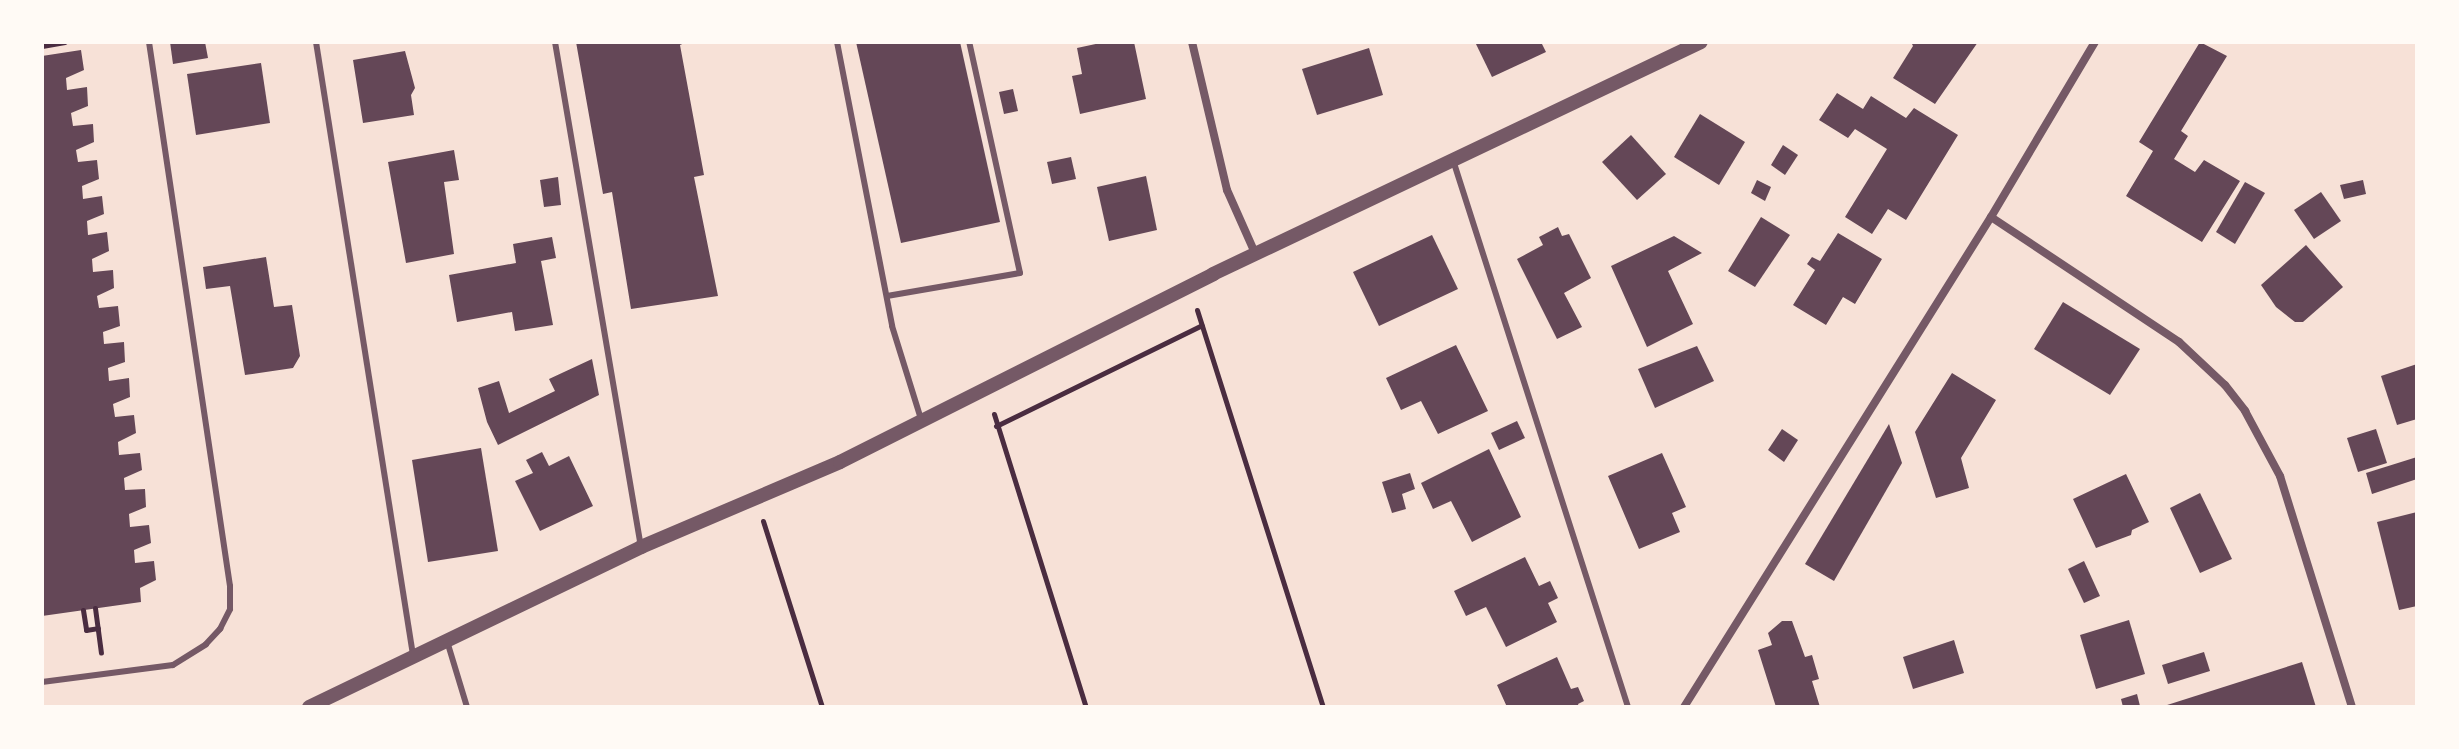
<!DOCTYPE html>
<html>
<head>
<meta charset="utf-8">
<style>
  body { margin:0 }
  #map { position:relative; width:2459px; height:749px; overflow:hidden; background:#f7e1d7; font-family:Ubuntu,sans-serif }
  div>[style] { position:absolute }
  .building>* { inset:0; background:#644757 }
  .path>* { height:5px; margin:-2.5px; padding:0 2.5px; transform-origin:2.5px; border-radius:2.5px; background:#4a2c40 }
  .service>* { height:6px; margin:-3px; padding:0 3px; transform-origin:3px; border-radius:3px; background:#755966 }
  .minor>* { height:8px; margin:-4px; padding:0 4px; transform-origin:4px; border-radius:4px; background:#755966 }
  .tertiary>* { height:14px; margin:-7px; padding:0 7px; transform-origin:7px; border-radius:7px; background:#755966 }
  span { translate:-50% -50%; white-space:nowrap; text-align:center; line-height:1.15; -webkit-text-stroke:8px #fffaf5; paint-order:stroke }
  .frame { position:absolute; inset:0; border:44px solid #fffaf5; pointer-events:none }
</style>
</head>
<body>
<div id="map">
  <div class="building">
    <i style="clip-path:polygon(170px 42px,205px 42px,208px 58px,173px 64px)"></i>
    <i style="clip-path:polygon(576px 42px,687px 42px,680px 45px,704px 175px,694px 177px,718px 296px,631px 309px,612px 192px,603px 194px)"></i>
    <i style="clip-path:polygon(856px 42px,960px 42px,1000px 222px,901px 243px)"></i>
    <i style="clip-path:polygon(1105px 42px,1134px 42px,1146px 99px,1080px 114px,1072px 76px,1082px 74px,1077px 48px)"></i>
    <i style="clip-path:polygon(1475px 42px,1541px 42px,1546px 52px,1492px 77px)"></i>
    <i style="clip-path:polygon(1911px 42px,1978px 42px,1935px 104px,1893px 78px,1913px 46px)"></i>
    <i style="clip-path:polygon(2200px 42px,2227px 56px,2181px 131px,2188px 136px,2174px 159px,2195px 172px,2204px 160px,2240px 181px,2202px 242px,2126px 196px,2153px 151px,2139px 142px)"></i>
    <i style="clip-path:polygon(1369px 48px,1383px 95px,1317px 115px,1302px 69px)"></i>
    <i style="clip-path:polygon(81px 50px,84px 70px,66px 78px,67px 90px,87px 87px,88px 106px,71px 113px,73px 126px,93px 124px,94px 142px,76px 150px,78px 162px,97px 160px,99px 179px,82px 186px,83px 199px,102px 196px,104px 214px,87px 221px,88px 235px,107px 232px,109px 251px,92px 259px,93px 272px,113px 270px,114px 288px,97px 296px,99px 308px,118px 306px,120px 326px,103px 332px,104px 344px,124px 342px,125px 362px,108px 368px,109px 381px,129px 378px,130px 397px,113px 404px,115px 417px,134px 415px,136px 433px,118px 442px,119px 455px,140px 453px,142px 470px,124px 478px,125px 490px,145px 489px,146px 507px,129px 514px,130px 527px,149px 525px,151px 543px,134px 550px,135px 563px,154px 561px,156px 580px,140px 588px,141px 602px,42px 616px,42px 56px)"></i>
    <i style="clip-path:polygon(405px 51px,415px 88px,411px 95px,414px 115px,363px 123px,353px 60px)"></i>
    <i style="clip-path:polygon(261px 63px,270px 123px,196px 135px,187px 74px)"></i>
    <i style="clip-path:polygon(1013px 89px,1018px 111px,1004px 114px,999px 92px)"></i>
    <i style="clip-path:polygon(1837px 93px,1863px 109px,1871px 96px,1906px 118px,1914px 108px,1958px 135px,1906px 220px,1888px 209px,1872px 234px,1845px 217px,1887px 149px,1855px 129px,1848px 138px,1819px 120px)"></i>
    <i style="clip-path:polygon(1700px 114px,1745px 142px,1719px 185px,1674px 157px)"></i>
    <i style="clip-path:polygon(1631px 135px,1666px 174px,1637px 200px,1602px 162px)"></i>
    <i style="clip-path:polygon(1783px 145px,1798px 155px,1785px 175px,1771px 165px)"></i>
    <i style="clip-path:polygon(454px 150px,459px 180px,444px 182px,454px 254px,406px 263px,388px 162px)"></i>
    <i style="clip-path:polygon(1071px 157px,1076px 179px,1052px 184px,1047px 162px)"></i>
    <i style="clip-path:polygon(1146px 176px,1157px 230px,1109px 241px,1097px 187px)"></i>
    <i style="clip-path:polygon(558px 177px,561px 205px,544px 207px,540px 180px)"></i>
    <i style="clip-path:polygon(1757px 180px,1771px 187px,1765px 201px,1751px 193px)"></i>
    <i style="clip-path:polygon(2363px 180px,2366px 194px,2344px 199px,2340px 185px)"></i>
    <i style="clip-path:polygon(2245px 182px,2265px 193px,2235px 244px,2216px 232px)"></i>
    <i style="clip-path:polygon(2321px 192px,2341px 221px,2314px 239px,2294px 210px)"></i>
    <i style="clip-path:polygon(1761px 217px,1790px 235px,1755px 287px,1728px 271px)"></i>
    <i style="clip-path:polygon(1558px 227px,1562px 236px,1569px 234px,1591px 278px,1564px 293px,1582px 327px,1557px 339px,1517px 259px,1543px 245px,1539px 237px)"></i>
    <i style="clip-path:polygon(1838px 233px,1882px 259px,1855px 304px,1843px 297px,1826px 325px,1793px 305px,1815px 270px,1807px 264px,1812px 257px,1820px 261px)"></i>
    <i style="clip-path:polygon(1432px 235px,1458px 289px,1379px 326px,1353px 272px)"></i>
    <i style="clip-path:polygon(1674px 236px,1702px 253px,1668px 271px,1693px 324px,1647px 347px,1611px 266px)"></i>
    <i style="clip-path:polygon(552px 237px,556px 258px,541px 261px,553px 325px,515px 331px,512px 312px,457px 322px,449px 275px,516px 263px,513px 244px)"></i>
    <i style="clip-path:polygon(2306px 245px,2343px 287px,2303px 322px,2295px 322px,2276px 307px,2261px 285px)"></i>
    <i style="clip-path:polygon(266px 257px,274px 307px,292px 305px,300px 356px,293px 368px,245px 375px,230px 286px,206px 289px,203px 267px)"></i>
    <i style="clip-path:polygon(2063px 302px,2140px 349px,2110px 395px,2034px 349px)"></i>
    <i style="clip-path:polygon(1456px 345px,1488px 411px,1438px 434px,1421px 401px,1401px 410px,1386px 378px)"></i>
    <i style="clip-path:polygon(1697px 346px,1714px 381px,1655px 408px,1638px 369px)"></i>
    <i style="clip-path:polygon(592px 359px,599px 395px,498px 445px,487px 422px,478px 388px,499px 381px,509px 413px,555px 391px,549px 379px)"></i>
    <i style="clip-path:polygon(2417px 364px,2417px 419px,2397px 425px,2381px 376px)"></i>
    <i style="clip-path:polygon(1952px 373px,1996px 400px,1961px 458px,1969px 488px,1936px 498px,1915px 432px)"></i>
    <i style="clip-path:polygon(1517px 421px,1525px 438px,1499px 450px,1491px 433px)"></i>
    <i style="clip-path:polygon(1889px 424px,1902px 463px,1834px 581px,1805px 564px)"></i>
    <i style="clip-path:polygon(1782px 429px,1798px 440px,1784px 462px,1768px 450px)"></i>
    <i style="clip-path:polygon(2376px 429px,2387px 463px,2358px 472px,2347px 438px)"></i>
    <i style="clip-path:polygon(481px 448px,498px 551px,428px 562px,412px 460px)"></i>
    <i style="clip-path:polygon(1489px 449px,1521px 517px,1472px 542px,1451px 501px,1433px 509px,1421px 483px)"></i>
    <i style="clip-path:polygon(542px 452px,549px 466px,569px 456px,593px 506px,540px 531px,515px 481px,533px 473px,526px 460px)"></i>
    <i style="clip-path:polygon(1662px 453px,1686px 507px,1672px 513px,1680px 532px,1639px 549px,1608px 476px)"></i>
    <i style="clip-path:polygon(2417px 457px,2417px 479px,2372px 494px,2366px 473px)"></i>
    <i style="clip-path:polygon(1410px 473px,1415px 489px,1402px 494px,1406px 509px,1392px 513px,1382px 482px)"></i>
    <i style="clip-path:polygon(2126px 474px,2149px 522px,2132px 530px,2131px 535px,2096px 548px,2073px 499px)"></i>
    <i style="clip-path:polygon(2200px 493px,2232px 559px,2200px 573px,2170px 508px)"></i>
    <i style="clip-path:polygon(2417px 512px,2417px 606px,2399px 610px,2377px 522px)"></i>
    <i style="clip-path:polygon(1525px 557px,1539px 586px,1550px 581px,1558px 598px,1548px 603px,1557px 622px,1506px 647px,1486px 607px,1466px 616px,1454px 591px)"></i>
    <i style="clip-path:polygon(2084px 561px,2100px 596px,2084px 603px,2068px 569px)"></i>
    <i style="clip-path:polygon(2129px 620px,2145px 674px,2096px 689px,2080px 635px)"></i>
    <i style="clip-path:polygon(1782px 621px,1792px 621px,1805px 657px,1812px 655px,1819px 679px,1812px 681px,1820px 707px,1776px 707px,1758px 650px,1772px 645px,1768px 633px)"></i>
    <i style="clip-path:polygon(1954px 640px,1964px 673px,1913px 689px,1903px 657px)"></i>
    <i style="clip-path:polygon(2204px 652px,2210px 671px,2168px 684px,2162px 665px)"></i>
    <i style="clip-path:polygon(1557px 657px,1571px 689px,1578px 687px,1584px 701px,1578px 704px,1579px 707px,1507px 707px,1497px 685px)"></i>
    <i style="clip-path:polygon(2302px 662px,2316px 707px,2164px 707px,2164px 706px)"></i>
    <i style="clip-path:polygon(2137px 694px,2140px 706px,2123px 707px,2121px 699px)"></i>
  </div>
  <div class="path">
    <i style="left:42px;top:46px;width:23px;rotate:-10deg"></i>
    <i style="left:1197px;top:310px;width:417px;rotate:72.4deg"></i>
    <i style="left:994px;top:414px;width:307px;rotate:72.6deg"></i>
    <i style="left:996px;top:426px;width:229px;rotate:-26.1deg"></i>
    <i style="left:763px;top:521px;width:195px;rotate:72.4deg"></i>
    <i style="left:95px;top:608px;width:45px;rotate:82.4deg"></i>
    <i style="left:83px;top:610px;width:20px;rotate:81deg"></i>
    <i style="left:86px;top:630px;width:12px;rotate:-9deg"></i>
  </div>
  <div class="service">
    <i style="left:316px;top:42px;width:621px;rotate:81.01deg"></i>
    <i style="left:555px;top:42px;width:512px;rotate:80.34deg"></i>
    <i style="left:837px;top:42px;width:289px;rotate:79deg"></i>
    <i style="left:892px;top:326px;width:97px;rotate:72.7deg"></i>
    <i style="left:1453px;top:160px;width:574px;rotate:72.26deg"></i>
    <i style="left:887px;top:296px;width:135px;rotate:-9.8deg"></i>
    <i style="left:1020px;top:273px;width:237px;rotate:-102.4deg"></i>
    <i style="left:447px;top:641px;width:69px;rotate:73.1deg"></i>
    <i style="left:42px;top:682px;width:132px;rotate:-7.4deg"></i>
    <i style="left:173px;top:665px;width:39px;rotate:-32deg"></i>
    <i style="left:206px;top:644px;width:21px;rotate:-47deg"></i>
    <i style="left:220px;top:629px;width:22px;rotate:-63deg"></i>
    <i style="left:230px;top:609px;width:23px;rotate:-90deg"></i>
    <i style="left:230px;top:586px;width:550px;rotate:-98.47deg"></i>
  </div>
  <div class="minor">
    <i style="left:1192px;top:42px;width:152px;rotate:76.7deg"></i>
    <i style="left:1227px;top:190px;width:69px;rotate:66deg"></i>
    <i style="left:1991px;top:217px;width:226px;rotate:33.6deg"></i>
    <i style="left:2179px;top:342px;width:63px;rotate:43.1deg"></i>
    <i style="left:2225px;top:385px;width:33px;rotate:52deg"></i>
    <i style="left:2245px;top:411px;width:74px;rotate:61.7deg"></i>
    <i style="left:2280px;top:476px;width:242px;rotate:72.7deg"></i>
    <i style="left:1684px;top:707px;width:578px;rotate:-57.93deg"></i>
    <i style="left:1991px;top:217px;width:204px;rotate:-59.3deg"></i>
  </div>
  <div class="tertiary">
    <i style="left:309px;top:707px;width:369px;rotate:-25.7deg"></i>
    <i style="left:641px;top:547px;width:216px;rotate:-23.1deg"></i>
    <i style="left:840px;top:462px;width:418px;rotate:-26.7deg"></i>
    <i style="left:1213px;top:274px;width:540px;rotate:-25.43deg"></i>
  </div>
  <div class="frame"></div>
</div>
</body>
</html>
